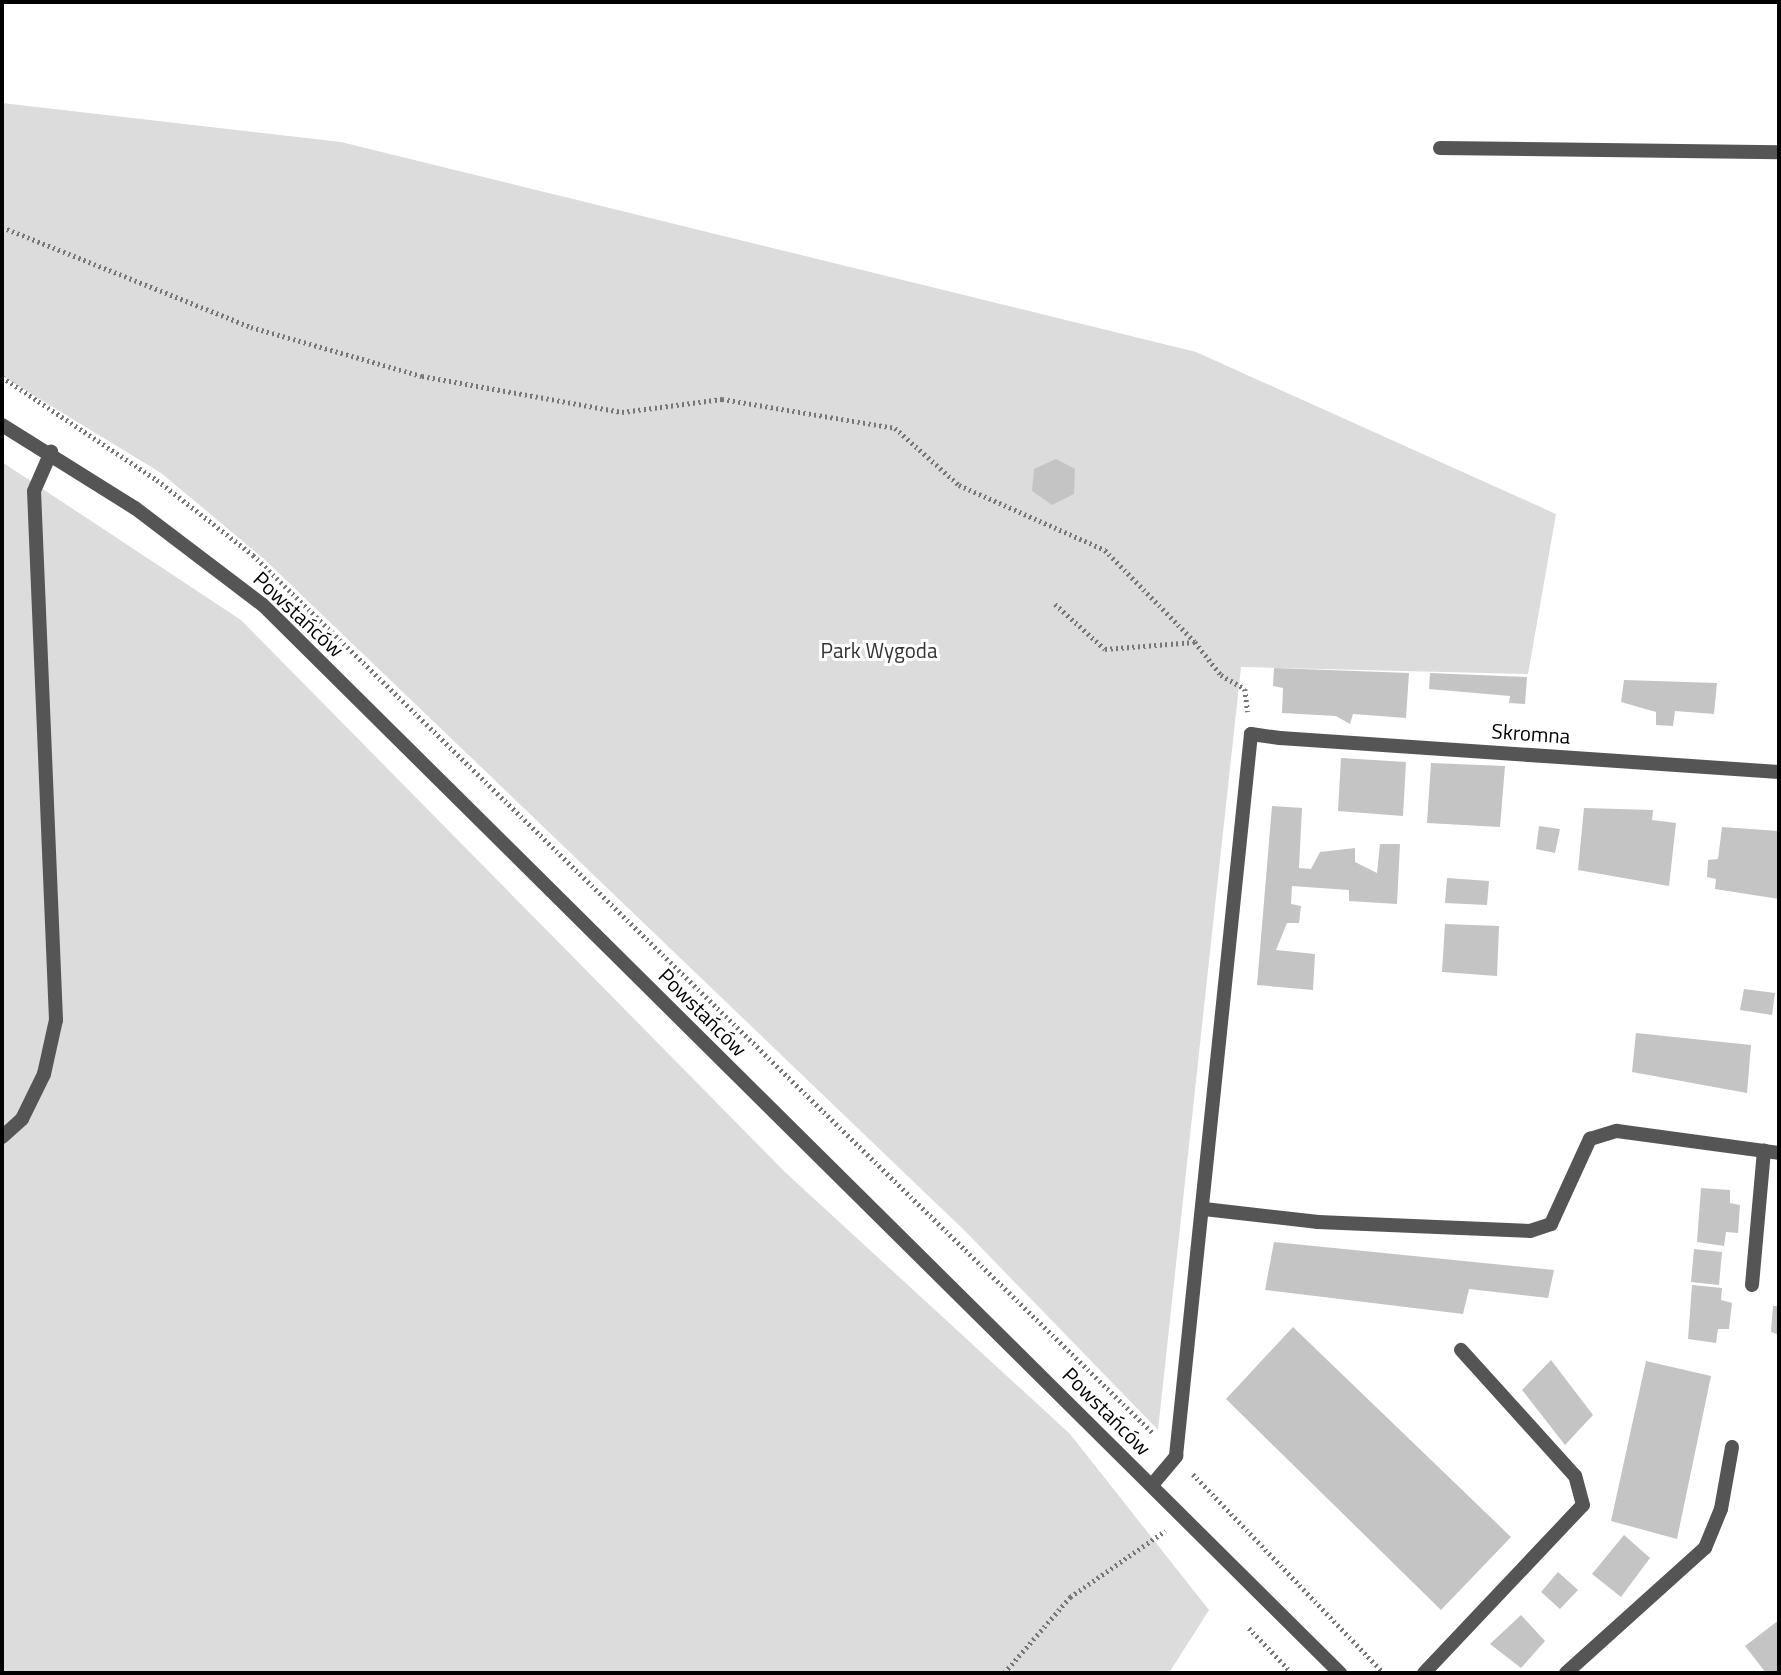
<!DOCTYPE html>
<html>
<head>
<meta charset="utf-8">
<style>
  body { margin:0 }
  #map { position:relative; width:1781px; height:1675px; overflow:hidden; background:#fff; font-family:"Titillium Web",sans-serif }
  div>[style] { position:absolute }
  .green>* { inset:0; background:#dcdcdc }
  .building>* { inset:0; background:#c4c4c4 }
  .path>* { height:4.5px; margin-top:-2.25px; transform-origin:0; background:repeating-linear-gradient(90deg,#777 0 2px,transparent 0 5.5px) }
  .service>* { height:14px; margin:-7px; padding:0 7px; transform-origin:7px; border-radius:7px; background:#555 }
  .minor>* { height:14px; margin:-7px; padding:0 7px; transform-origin:7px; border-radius:7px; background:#555 }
  .tertiary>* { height:14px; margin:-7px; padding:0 7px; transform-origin:7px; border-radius:7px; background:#555 }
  span { translate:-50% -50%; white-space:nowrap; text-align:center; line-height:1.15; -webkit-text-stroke:6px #fff; paint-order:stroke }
  .street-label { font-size:21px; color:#000 }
  .park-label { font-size:21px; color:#333 }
  .frame { position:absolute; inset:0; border:4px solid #000; pointer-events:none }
</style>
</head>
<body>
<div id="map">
  <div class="green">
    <i style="clip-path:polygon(2px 103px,341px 142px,1196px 352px,1556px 514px,1528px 674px,1241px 667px,1158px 1430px,965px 1231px,263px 558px,161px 473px,2px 376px)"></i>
    <i style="clip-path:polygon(2px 462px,241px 620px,786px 1173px,1070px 1434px,1209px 1610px,1169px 1673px,2px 1673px)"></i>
  </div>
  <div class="building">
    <i style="clip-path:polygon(1056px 459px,1075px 469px,1074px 494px,1052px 505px,1032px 491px,1034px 469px)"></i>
    <i style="clip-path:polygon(1274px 668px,1409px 673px,1406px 718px,1353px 714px,1350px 724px,1336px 716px,1282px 713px,1283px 688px,1273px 686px)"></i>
    <i style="clip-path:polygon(1430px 673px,1527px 677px,1525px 704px,1509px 703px,1510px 696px,1429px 689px)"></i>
    <i style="clip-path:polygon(1624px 680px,1717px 683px,1714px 714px,1675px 711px,1673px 726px,1656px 725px,1656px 712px,1621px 702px)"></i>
    <i style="clip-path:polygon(1341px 758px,1406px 762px,1403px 816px,1338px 811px)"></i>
    <i style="clip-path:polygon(1431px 763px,1505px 766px,1500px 827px,1427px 823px)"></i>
    <i style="clip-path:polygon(1272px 806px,1302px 808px,1299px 868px,1311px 869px,1320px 852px,1355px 848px,1355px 862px,1377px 873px,1380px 844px,1400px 844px,1397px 904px,1349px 901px,1349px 890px,1292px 886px,1291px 904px,1301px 906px,1299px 923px,1287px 923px,1276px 950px,1315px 954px,1313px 990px,1257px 985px)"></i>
    <i style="clip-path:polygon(1584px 808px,1653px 810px,1652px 820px,1676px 823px,1669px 886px,1578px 870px)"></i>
    <i style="clip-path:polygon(1539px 826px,1560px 829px,1555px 853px,1536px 849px)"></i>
    <i style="clip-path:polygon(1722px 827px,1779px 831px,1779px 899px,1715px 889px,1716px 879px,1707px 877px,1708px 860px,1718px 859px)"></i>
    <i style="clip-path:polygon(1447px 878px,1489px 881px,1487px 905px,1445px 903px)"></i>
    <i style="clip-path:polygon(1445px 924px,1499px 926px,1497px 976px,1442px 972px)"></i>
    <i style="clip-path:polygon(1744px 989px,1775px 993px,1772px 1015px,1740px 1010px)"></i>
    <i style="clip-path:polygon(1636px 1033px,1751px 1045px,1747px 1093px,1632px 1072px)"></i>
    <i style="clip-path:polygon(1701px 1188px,1730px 1190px,1730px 1203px,1740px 1205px,1738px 1233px,1726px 1232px,1724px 1246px,1697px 1242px)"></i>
    <i style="clip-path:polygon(1274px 1242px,1554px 1270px,1548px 1298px,1469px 1289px,1463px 1314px,1265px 1290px)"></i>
    <i style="clip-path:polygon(1694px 1249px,1722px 1252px,1719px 1285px,1691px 1282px)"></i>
    <i style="clip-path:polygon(1692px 1285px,1722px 1288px,1721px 1300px,1732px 1303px,1729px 1329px,1718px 1329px,1716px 1343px,1688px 1339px)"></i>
    <i style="clip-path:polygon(1773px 1306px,1779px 1306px,1779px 1335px,1771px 1332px)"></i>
    <i style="clip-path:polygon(1293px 1327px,1511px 1537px,1441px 1610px,1226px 1399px)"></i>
    <i style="clip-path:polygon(1551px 1360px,1593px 1415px,1565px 1445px,1522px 1390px)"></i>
    <i style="clip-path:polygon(1646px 1361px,1711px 1376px,1677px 1539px,1611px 1521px)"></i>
    <i style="clip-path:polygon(1624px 1535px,1650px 1558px,1621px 1597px,1592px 1574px)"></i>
    <i style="clip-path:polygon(1558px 1572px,1578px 1590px,1560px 1609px,1541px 1592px)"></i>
    <i style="clip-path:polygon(1521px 1615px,1545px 1641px,1521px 1668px,1490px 1644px)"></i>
    <i style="clip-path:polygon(1779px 1620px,1779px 1673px,1766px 1673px,1745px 1646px)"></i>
  </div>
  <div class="path">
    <i style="left:2px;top:227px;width:268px;rotate:21.9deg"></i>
    <i style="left:251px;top:327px;width:178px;rotate:16deg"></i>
    <i style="left:422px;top:376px;width:203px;rotate:10.2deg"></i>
    <i style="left:622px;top:412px;width:101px;rotate:-7.4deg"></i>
    <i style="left:722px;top:399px;width:175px;rotate:9.5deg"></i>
    <i style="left:895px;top:428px;width:86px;rotate:41.7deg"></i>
    <i style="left:959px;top:485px;width:160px;rotate:24deg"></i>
    <i style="left:1105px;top:550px;width:129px;rotate:45.6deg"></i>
    <i style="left:2px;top:377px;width:186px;rotate:33.6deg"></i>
    <i style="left:157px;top:480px;width:122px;rotate:38deg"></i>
    <i style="left:253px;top:555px;width:1257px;rotate:44.29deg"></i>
    <i style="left:1055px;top:604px;width:67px;rotate:42deg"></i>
    <i style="left:1105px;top:649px;width:90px;rotate:-4.4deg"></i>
    <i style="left:1195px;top:642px;width:42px;rotate:51.8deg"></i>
    <i style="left:1221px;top:675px;width:28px;rotate:30deg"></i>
    <i style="left:1245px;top:689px;width:23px;rotate:83deg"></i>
    <i style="left:1193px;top:1474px;width:276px;rotate:46.2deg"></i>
    <i style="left:1249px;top:1628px;width:62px;rotate:46.3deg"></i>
    <i style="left:1004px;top:1673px;width:101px;rotate:-49deg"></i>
    <i style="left:1070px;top:1597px;width:116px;rotate:-34.8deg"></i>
  </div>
  <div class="service">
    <i style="left:1440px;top:148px;width:339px;rotate:0.7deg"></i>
    <i style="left:2px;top:1137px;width:27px;rotate:-42deg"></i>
    <i style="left:22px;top:1119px;width:50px;rotate:-63.9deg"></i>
    <i style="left:44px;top:1074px;width:55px;rotate:-77.5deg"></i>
    <i style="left:56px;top:1020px;width:529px;rotate:-92.38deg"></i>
    <i style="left:34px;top:491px;width:43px;rotate:-66.4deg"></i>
    <i style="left:1204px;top:1209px;width:115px;rotate:6.5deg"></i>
    <i style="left:1318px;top:1222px;width:212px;rotate:2.4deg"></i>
    <i style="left:1530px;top:1231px;width:22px;rotate:-18deg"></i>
    <i style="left:1551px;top:1224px;width:94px;rotate:-65.4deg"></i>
    <i style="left:1590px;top:1139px;width:28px;rotate:-17deg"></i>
    <i style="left:1617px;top:1131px;width:163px;rotate:7.7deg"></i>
    <i style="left:1752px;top:1285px;width:135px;rotate:-84.9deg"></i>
    <i style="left:1152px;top:1485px;width:38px;rotate:-50deg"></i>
    <i style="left:1176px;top:1456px;width:726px;rotate:-84.07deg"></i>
    <i style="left:1251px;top:734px;width:29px;rotate:8deg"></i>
    <i style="left:1424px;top:1673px;width:231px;rotate:-46.6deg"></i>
    <i style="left:1583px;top:1505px;width:30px;rotate:-105deg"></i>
    <i style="left:1575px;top:1476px;width:170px;rotate:-132.1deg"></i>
    <i style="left:1566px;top:1673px;width:187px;rotate:-42deg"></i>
    <i style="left:1705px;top:1548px;width:42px;rotate:-67.7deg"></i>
    <i style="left:1721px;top:1509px;width:63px;rotate:-79.9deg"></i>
  </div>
  <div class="minor">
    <i style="left:1280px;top:738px;width:500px;rotate:3.9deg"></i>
  </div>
  <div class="tertiary">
    <i style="left:2px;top:425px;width:157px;rotate:32deg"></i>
    <i style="left:135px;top:508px;width:161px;rotate:37.2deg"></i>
    <i style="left:263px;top:605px;width:1517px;rotate:44.76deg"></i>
  </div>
  <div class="street-label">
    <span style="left:299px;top:614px;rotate:43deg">Powstańców</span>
    <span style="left:1531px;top:733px;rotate:4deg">Skromna</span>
    <span style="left:703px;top:1012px;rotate:45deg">Powstańców</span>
    <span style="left:1107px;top:1411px;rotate:45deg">Powstańców</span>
  </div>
  <div class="park-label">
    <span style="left:879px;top:650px">Park Wygoda</span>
  </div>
  <div class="frame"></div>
</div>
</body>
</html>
